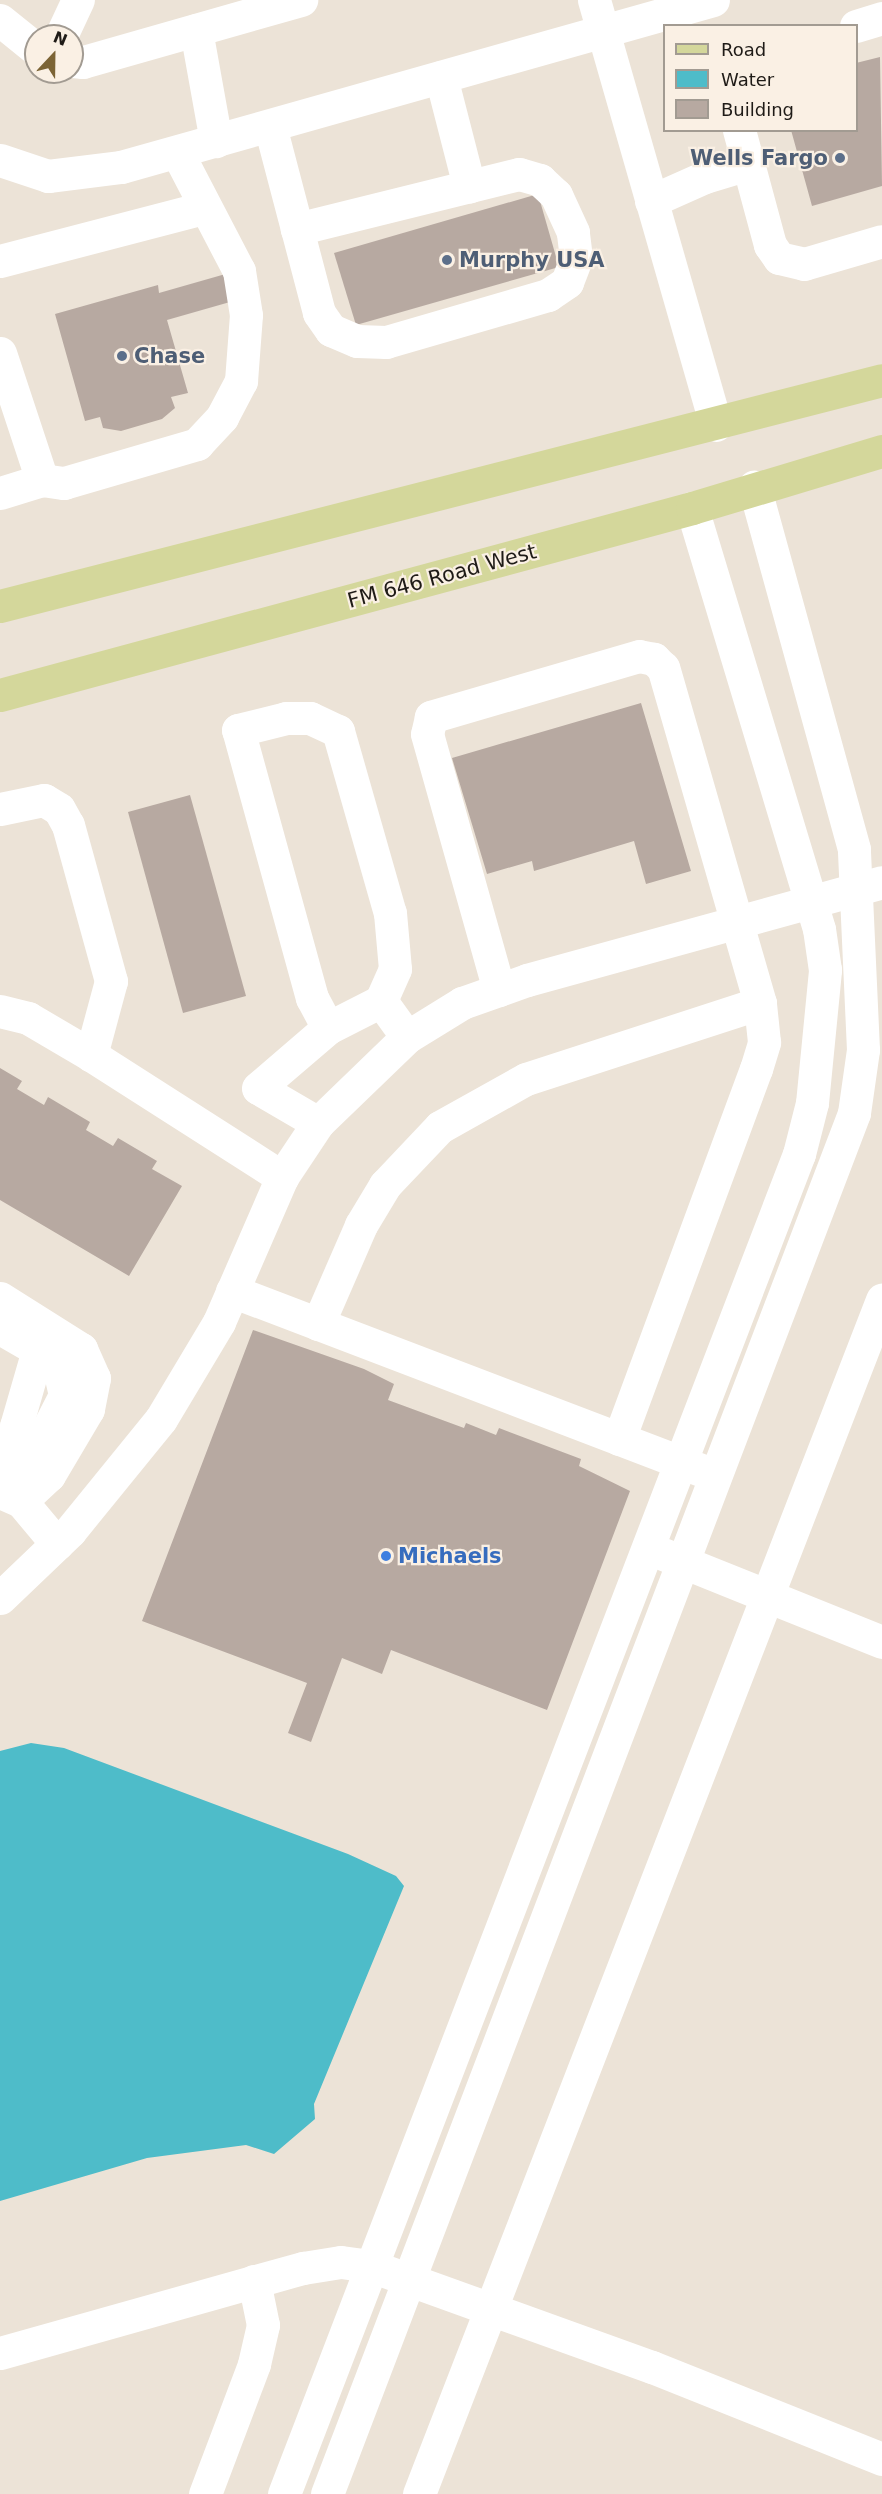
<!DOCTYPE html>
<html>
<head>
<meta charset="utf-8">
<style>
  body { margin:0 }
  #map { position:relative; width:882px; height:2494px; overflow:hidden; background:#ece3d7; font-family:"DejaVu Sans",sans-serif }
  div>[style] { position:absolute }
  .water>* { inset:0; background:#4ebcc9 }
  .building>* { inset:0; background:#b7a9a1 }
  .minor>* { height:33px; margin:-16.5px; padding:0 16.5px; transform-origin:16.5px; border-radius:16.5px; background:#fff }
  .major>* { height:33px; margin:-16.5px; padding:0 16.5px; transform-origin:16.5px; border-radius:16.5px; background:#d4d79b }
  .dots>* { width:16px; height:16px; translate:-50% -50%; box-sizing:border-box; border:3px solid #faf0e4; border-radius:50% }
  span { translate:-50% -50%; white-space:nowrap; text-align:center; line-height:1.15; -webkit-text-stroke:4.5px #faf0e4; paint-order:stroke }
  .service-label { font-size:21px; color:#4e5e75; font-weight:700 }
  .right { translate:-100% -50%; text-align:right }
  .left { translate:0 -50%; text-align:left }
  .street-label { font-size:21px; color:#1f1b17 }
  .shop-label { font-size:21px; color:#366cbe; font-weight:700 }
  .legend { position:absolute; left:663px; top:24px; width:195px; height:108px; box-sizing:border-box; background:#faf0e4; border:2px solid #a29b92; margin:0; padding:8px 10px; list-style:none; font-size:18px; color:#1f1b17 }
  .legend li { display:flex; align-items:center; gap:12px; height:30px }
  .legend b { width:30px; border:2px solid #a29b92 }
  .north { position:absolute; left:24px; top:24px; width:60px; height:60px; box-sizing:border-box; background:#faf0e4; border:2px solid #a29b92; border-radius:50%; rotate:22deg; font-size:16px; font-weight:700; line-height:24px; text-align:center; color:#1f1b17 }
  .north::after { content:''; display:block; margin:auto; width:21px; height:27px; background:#7c6435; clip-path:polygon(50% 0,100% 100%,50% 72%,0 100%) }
</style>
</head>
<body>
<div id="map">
  <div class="water">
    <i style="clip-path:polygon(31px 1743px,64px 1748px,348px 1854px,396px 1876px,404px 1886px,314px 2104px,315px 2119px,274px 2154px,246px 2145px,147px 2158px,0 2201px,0 1751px)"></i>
  </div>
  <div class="building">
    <i style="clip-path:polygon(880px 57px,882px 186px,812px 206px,791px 130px,856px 130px,856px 63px)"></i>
    <i style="clip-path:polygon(538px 194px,559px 267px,356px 325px,334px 253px)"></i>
    <i style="clip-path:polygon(229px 273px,237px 300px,167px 320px,188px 393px,171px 397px,175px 408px,162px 419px,121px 431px,103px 428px,100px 417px,85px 421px,55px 314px,158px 285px,159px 293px)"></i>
    <i style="clip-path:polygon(641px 703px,691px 871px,646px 884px,634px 841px,534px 871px,532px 861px,487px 874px,452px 758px)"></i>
    <i style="clip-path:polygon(190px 795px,246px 996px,183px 1013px,128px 812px)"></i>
    <i style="clip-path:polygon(0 1068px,22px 1081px,17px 1089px,44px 1105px,48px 1097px,90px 1122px,86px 1130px,113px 1146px,118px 1138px,157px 1161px,152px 1169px,182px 1186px,129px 1276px,0 1200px)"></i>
    <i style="clip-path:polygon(253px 1330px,364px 1369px,394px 1384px,388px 1400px,464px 1428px,466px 1423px,496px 1435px,499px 1428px,581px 1459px,579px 1466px,630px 1491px,547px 1710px,391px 1650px,382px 1674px,342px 1658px,311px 1742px,288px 1733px,307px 1683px,142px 1621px)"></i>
  </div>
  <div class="minor">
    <i style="left:594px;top:0;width:442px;rotate:74deg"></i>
    <i style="left:0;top:20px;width:46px;rotate:38.9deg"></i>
    <i style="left:856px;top:26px;width:27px;rotate:-17deg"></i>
    <i style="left:196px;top:30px;width:113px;rotate:79.8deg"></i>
    <i style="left:61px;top:36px;width:40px;rotate:-65deg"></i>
    <i style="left:72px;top:61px;width:11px;rotate:5deg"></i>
    <i style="left:83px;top:62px;width:227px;rotate:-15.9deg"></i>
    <i style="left:441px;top:77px;width:113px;rotate:75.6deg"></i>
    <i style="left:270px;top:126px;width:193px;rotate:75.3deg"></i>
    <i style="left:319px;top:313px;width:21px;rotate:55deg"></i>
    <i style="left:331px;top:330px;width:28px;rotate:23deg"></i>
    <i style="left:357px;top:341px;width:29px;rotate:2deg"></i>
    <i style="left:386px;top:342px;width:169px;rotate:-16.2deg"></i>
    <i style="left:548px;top:295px;width:23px;rotate:-34deg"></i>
    <i style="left:567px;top:282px;width:26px;rotate:-69deg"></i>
    <i style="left:576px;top:258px;width:26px;rotate:-97deg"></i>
    <i style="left:573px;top:232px;width:41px;rotate:-114.7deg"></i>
    <i style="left:556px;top:195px;width:22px;rotate:-137deg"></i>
    <i style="left:540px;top:180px;width:22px;rotate:-164deg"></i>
    <i style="left:519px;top:174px;width:229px;rotate:166.1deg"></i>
    <i style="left:739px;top:130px;width:119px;rotate:74.9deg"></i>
    <i style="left:770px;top:245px;width:16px;rotate:55deg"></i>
    <i style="left:779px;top:258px;width:26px;rotate:13deg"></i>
    <i style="left:804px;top:264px;width:81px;rotate:-16.4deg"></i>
    <i style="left:0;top:160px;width:51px;rotate:18.4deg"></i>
    <i style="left:48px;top:176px;width:74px;rotate:-7deg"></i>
    <i style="left:121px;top:167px;width:615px;rotate:-15.75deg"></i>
    <i style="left:651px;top:201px;width:59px;rotate:-24deg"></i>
    <i style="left:705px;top:177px;width:45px;rotate:-16.8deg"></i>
    <i style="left:0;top:261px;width:210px;rotate:-14.6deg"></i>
    <i style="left:0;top:353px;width:134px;rotate:71.7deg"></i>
    <i style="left:42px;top:480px;width:22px;rotate:8deg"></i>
    <i style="left:64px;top:483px;width:139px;rotate:-16.3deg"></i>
    <i style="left:197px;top:444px;width:37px;rotate:-47deg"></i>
    <i style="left:222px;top:417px;width:41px;rotate:-62.2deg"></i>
    <i style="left:241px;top:381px;width:66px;rotate:-85.7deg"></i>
    <i style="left:246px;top:315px;width:45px;rotate:-99deg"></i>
    <i style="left:239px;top:271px;width:134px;rotate:-117.5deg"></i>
    <i style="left:0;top:493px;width:44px;rotate:-17.2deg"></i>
    <i style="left:0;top:809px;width:45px;rotate:-11.6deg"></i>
    <i style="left:44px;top:800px;width:17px;rotate:31deg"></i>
    <i style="left:59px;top:809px;width:18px;rotate:61deg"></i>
    <i style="left:68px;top:825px;width:162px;rotate:74.6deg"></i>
    <i style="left:111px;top:981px;width:77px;rotate:105.1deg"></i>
    <i style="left:91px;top:1055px;width:227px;rotate:32.6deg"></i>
    <i style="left:381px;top:1001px;width:59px;rotate:153deg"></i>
    <i style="left:328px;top:1028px;width:34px;rotate:-118deg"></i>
    <i style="left:312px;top:998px;width:278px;rotate:-105.4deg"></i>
    <i style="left:238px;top:730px;width:49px;rotate:-14deg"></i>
    <i style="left:286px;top:718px;width:24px"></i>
    <i style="left:310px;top:718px;width:31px;rotate:25deg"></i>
    <i style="left:338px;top:731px;width:189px;rotate:74.1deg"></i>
    <i style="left:390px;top:913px;width:56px;rotate:84.9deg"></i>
    <i style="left:395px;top:969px;width:35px;rotate:114deg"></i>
    <i style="left:381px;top:1001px;width:44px;rotate:54.2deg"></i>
    <i style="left:0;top:1011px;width:29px;rotate:14deg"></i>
    <i style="left:28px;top:1018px;width:73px;rotate:30.4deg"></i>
    <i style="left:318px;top:1123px;width:69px;rotate:-149.7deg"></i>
    <i style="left:258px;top:1088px;width:92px;rotate:-40.6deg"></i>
    <i style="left:232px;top:1291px;width:502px;rotate:20.89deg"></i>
    <i style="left:0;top:1298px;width:96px;rotate:32.2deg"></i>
    <i style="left:81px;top:1349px;width:32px;rotate:66deg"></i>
    <i style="left:94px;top:1378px;width:32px;rotate:101deg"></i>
    <i style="left:88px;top:1409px;width:77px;rotate:120.6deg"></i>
    <i style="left:49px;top:1475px;width:38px;rotate:137deg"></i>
    <i style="left:318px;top:1324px;width:108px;rotate:-66.5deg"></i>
    <i style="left:361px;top:1225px;width:47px;rotate:-59deg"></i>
    <i style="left:385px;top:1185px;width:80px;rotate:-46.5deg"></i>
    <i style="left:440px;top:1127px;width:98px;rotate:-29.2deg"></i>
    <i style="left:526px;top:1079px;width:246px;rotate:-18deg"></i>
    <i style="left:760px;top:1003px;width:349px;rotate:-106.1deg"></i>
    <i style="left:663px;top:668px;width:13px;rotate:-135deg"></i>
    <i style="left:654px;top:659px;width:15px;rotate:-169deg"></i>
    <i style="left:639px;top:656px;width:217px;rotate:163.7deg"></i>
    <i style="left:431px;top:717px;width:17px;rotate:103deg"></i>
    <i style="left:427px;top:734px;width:266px;rotate:74.3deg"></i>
    <i style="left:0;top:1328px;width:44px;rotate:30.1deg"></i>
    <i style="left:38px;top:1350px;width:79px;rotate:106.1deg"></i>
    <i style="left:16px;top:1426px;width:38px;rotate:92deg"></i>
    <i style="left:15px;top:1464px;width:30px;rotate:120deg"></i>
    <i style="left:619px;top:1439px;width:395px;rotate:-69.7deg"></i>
    <i style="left:756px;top:1069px;width:28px;rotate:-73deg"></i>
    <i style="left:764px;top:1042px;width:39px;rotate:-96deg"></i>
    <i style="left:15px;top:1464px;width:38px;rotate:-43deg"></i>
    <i style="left:43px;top:1438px;width:48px;rotate:-62.9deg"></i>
    <i style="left:65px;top:1395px;width:32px;rotate:-103deg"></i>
    <i style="left:58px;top:1364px;width:24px;rotate:-145deg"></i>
    <i style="left:2px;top:1493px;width:21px;rotate:23deg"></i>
    <i style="left:21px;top:1501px;width:56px;rotate:50.1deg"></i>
    <i style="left:663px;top:1554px;width:236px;rotate:21.9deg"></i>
    <i style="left:0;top:1598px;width:97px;rotate:-43.7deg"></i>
    <i style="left:70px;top:1531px;width:144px;rotate:-50.9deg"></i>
    <i style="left:161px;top:1419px;width:113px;rotate:-59.1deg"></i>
    <i style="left:219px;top:1322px;width:158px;rotate:-66.5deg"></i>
    <i style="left:282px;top:1177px;width:65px;rotate:-56.3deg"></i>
    <i style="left:318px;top:1123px;width:124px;rotate:-44deg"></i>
    <i style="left:407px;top:1037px;width:65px;rotate:-31.7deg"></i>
    <i style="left:462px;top:1003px;width:69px;rotate:-19.5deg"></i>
    <i style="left:527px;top:980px;width:368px;rotate:-15.4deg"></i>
    <i style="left:0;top:2353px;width:315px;rotate:-15.7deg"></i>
    <i style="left:303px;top:2268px;width:38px;rotate:-9deg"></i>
    <i style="left:341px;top:2262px;width:30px;rotate:8deg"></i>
    <i style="left:371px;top:2266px;width:299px;rotate:19.8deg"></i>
    <i style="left:652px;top:2367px;width:248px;rotate:21.8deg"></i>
    <i style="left:205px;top:2494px;width:139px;rotate:-69.3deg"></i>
    <i style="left:254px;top:2364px;width:40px;rotate:-77deg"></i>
    <i style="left:263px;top:2325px;width:45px;rotate:-101.6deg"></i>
    <i style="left:284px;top:2494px;width:1436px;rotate:-68.98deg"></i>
    <i style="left:799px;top:1154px;width:53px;rotate:-75.7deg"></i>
    <i style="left:812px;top:1103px;width:134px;rotate:-84.4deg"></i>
    <i style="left:825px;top:970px;width:41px;rotate:-98.3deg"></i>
    <i style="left:819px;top:929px;width:440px;rotate:-106.8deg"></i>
    <i style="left:327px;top:2494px;width:1478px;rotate:-69.11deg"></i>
    <i style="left:854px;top:1113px;width:64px;rotate:-81.9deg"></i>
    <i style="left:863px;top:1050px;width:201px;rotate:-92.6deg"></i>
    <i style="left:854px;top:849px;width:376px;rotate:-105.4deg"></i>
    <i style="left:419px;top:2494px;width:1281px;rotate:-68.81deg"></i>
  </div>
  <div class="major">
    <i style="left:0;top:606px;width:910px;rotate:-14.37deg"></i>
    <i style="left:0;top:695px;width:717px;rotate:-15.12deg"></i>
    <i style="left:692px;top:508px;width:198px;rotate:-16.7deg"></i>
  </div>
  <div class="dots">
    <i style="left:840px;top:158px;background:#5c6f8a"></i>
    <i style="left:447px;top:260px;background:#5c6f8a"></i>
    <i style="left:122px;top:356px;background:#5c6f8a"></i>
    <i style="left:386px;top:1556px;background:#3f7fe0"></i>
  </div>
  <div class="service-label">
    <span class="right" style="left:828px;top:158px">Wells Fargo</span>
    <span class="left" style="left:459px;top:260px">Murphy USA</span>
    <span class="left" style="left:134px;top:356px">Chase</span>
  </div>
  <div class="street-label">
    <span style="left:442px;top:576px;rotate:-15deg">FM 646 Road West</span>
  </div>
  <div class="shop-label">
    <span class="left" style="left:398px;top:1556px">Michaels</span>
  </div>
  <ul class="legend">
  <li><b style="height:8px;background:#d4d79b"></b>Road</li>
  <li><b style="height:16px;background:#4ebcc9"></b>Water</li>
  <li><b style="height:16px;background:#b7a9a1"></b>Building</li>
  </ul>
  <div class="north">N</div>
</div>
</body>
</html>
